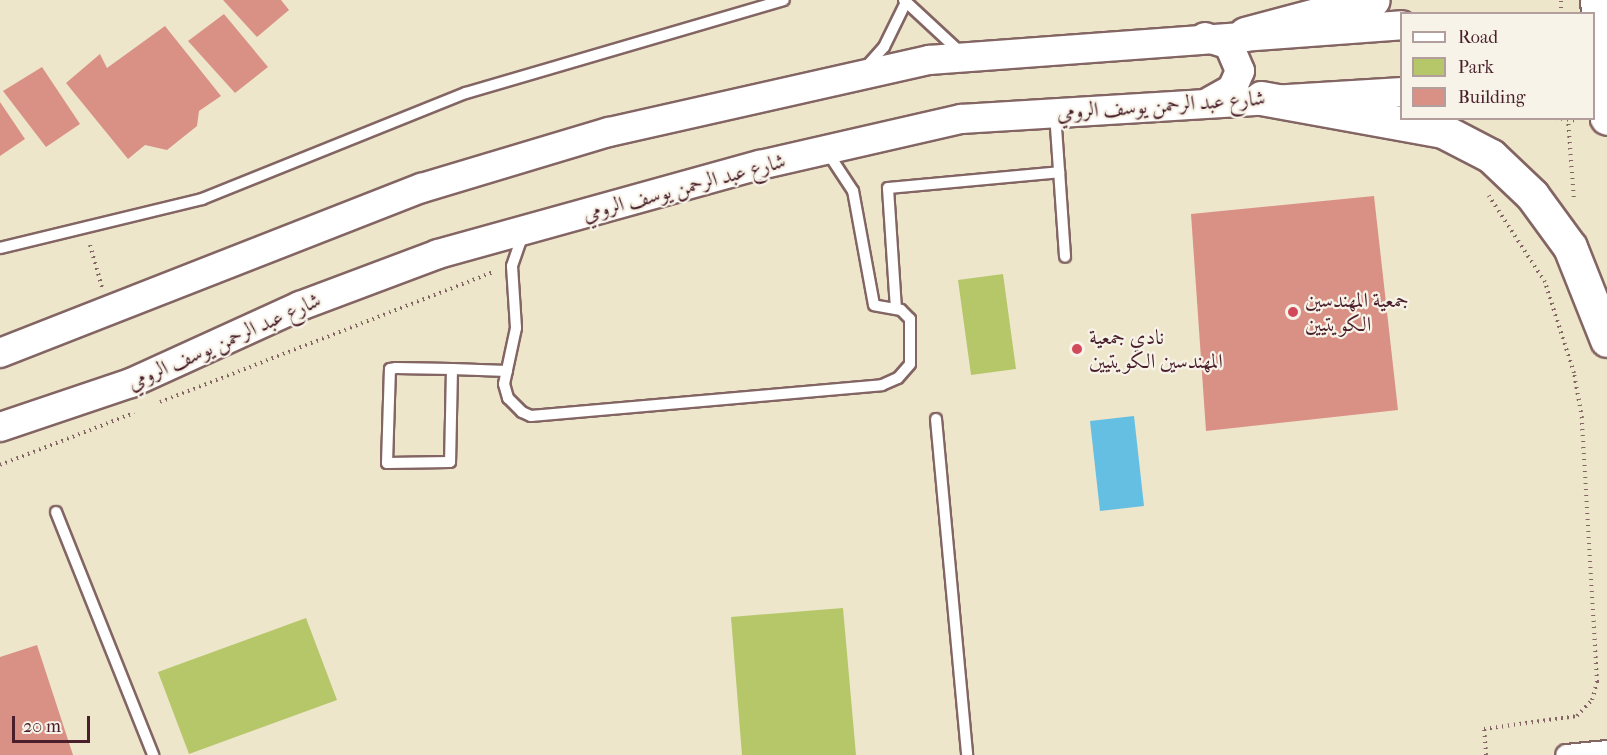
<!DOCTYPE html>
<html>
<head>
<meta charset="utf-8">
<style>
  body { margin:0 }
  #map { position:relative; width:1607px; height:755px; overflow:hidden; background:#eee6cb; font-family:"IM FELL French Canon",Amiri,serif }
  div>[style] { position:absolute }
  .green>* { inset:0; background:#b6c76a }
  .water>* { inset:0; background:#65bfe3 }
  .building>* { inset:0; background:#d99186 }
  .path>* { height:4px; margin-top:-2px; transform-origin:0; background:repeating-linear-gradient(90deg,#836563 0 1.5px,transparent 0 6px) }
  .roads { filter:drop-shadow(2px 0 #836563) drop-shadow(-2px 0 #836563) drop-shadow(0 2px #836563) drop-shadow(0 -2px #836563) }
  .lane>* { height:10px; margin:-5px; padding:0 5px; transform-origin:5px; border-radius:5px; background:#fff }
  .street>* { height:21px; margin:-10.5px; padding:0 10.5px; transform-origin:10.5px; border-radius:10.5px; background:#fff }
  .secondary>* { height:28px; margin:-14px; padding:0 14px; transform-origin:14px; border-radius:14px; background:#fff }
  .primary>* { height:33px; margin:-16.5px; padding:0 16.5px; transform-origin:16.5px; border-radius:16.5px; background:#fff }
  .dots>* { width:16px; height:16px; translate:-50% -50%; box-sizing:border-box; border:3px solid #f7f3e8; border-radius:50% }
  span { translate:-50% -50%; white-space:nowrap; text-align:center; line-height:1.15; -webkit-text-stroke:4.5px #f7f3e8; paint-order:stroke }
  .street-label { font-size:21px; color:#4a1f2b }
  .poi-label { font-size:21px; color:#4a1f2b }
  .left { translate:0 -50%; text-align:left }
  .legend { position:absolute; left:1400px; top:12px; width:195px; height:108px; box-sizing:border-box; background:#f7f3e8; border:2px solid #b29e9c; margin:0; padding:8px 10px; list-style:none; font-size:18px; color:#4a1f2b }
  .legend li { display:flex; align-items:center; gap:12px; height:30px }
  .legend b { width:30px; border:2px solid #b29e9c }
  .scale { position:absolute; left:12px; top:716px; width:78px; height:27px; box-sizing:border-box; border:3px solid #4a1f2b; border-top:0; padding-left:8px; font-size:18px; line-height:21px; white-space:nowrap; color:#4a1f2b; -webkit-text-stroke:4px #f7f3e8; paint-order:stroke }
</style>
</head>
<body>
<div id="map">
  <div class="green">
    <i style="clip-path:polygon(1003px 274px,1016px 369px,971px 375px,958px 280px)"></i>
    <i style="clip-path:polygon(843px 608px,856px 755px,742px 755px,731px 617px)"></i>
    <i style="clip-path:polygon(306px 618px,337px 700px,189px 754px,158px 672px)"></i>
  </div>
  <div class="water">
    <i style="clip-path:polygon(1134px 416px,1144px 506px,1100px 511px,1090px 421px)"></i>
  </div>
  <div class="building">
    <i style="clip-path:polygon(223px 0,281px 0,289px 10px,257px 37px)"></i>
    <i style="clip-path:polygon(224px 14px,268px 67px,235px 93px,188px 41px)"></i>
    <i style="clip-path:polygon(165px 26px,221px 96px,199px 111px,197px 126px,167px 150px,145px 145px,128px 159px,66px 83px,100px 54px,107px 68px)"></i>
    <i style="clip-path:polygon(42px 67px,80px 124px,46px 147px,3px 91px)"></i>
    <i style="clip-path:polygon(0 102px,25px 139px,0 156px)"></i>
    <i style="clip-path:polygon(1374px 196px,1398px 410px,1206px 431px,1191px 214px)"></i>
    <i style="clip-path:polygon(37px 645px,73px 755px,0 755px,0 657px)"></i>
  </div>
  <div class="path">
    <i style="left:1561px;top:14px;width:14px;rotate:-90deg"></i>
    <i style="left:1555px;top:118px;width:23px;rotate:7deg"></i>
    <i style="left:1568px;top:118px;width:82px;rotate:85.8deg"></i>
    <i style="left:90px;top:245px;width:44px;rotate:74.1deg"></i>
    <i style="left:160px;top:402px;width:358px;rotate:-21.3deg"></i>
    <i style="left:0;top:465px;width:144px;rotate:-21.2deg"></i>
    <i style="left:1486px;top:755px;width:26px;rotate:-94deg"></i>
    <i style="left:1484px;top:729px;width:94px;rotate:-8deg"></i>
    <i style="left:1577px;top:716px;width:22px;rotate:-47deg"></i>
    <i style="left:1592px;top:700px;width:19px;rotate:-74deg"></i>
    <i style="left:1597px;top:682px;width:264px;rotate:-93.3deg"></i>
    <i style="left:1582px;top:418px;width:46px;rotate:-100.1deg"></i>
    <i style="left:1574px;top:373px;width:96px;rotate:-107.7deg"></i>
    <i style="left:1545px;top:282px;width:103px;rotate:-123.1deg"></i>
  </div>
  <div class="roads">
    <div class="lane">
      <i style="left:904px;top:0;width:75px;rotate:42.8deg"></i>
      <i style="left:866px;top:67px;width:27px;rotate:-48deg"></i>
      <i style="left:884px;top:47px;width:50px;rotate:-63.9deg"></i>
      <i style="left:1055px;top:113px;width:144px;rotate:86deg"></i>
      <i style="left:523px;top:234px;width:34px;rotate:109deg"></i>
      <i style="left:512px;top:266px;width:62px;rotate:86.3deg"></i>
      <i style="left:516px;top:328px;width:57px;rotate:102.1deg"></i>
      <i style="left:504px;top:384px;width:15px;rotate:74deg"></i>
      <i style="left:508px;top:398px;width:20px;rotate:45deg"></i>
      <i style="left:522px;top:412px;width:10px;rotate:24deg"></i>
      <i style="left:531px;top:416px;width:352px;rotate:-5deg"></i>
      <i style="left:882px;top:385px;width:17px;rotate:-24deg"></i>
      <i style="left:898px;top:378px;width:18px;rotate:-49deg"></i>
      <i style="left:910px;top:364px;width:45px;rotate:-90deg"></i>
      <i style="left:910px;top:319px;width:13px;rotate:-135deg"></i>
      <i style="left:901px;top:310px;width:27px;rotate:-170deg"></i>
      <i style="left:874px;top:305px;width:116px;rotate:-100.4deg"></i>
      <i style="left:853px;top:191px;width:45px;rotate:-123.3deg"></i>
      <i style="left:0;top:248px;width:208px;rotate:-13.6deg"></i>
      <i style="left:202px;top:199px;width:284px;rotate:-21.9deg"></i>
      <i style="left:466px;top:93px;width:331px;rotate:-16.3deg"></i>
      <i style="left:896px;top:309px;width:121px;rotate:-93.8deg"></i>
      <i style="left:888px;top:188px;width:172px;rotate:-5.3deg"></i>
      <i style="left:452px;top:369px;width:93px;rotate:91.2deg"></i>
      <i style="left:450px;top:462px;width:63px;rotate:179.1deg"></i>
      <i style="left:387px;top:463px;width:94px;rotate:-88.2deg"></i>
      <i style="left:390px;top:369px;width:6px;rotate:-9deg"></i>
      <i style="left:396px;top:368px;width:56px;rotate:1deg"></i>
      <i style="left:452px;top:369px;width:55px;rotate:2.1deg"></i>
      <i style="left:936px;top:419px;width:337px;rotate:84.7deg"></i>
      <i style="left:56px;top:512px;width:262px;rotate:68.2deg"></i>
    </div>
    <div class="street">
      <i style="left:1566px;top:755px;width:41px;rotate:-5.6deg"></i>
    </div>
    <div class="secondary">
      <i style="left:1205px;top:37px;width:25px;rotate:18deg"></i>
      <i style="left:1229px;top:45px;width:28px;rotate:67deg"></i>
      <i style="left:1240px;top:71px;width:20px;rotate:114deg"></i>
      <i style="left:1232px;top:89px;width:25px;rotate:151deg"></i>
      <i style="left:0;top:353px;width:453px;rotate:-21.4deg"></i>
      <i style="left:422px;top:188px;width:195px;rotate:-16.7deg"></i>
      <i style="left:609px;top:132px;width:328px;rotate:-12.7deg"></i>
      <i style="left:929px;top:60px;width:474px;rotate:-4.2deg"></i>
      <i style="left:0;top:427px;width:138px;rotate:-18.6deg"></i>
      <i style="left:131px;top:383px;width:186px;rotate:-24.5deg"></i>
      <i style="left:300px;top:306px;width:147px;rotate:-20.6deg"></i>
      <i style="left:438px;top:254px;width:334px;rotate:-15.5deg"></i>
      <i style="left:760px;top:165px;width:206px;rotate:-12.9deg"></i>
      <i style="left:961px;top:119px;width:442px;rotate:-3.5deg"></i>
    </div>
    <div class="primary">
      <i style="left:1597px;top:0;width:118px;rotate:85.2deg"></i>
      <i style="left:1245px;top:34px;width:132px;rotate:-14.9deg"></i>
      <i style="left:1261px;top:98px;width:185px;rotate:10.3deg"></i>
      <i style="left:1443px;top:131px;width:54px;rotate:27.5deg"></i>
      <i style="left:1491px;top:156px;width:57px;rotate:43.6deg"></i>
      <i style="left:1532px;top:195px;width:64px;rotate:53.8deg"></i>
      <i style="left:1570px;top:247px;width:100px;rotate:68.3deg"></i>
    </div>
  </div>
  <div class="dots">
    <i style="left:1293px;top:312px;background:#d1495b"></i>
    <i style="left:1077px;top:349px;background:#d1495b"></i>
  </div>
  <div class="street-label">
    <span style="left:1161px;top:105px;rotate:-4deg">شارع عبد الرحمن يوسف الرومي</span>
    <span style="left:684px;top:187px;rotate:-15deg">شارع عبد الرحمن يوسف الرومي</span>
    <span style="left:224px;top:341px;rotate:-24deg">شارع عبد الرحمن يوسف الرومي</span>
  </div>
  <div class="poi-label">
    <span class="left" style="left:1305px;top:312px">جمعية المهندسين<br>الكويتيين</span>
    <span class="left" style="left:1089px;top:349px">نادي جمعية<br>المهندسين الكويتيين</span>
  </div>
  <ul class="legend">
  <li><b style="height:8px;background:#fff"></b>Road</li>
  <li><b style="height:16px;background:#b6c76a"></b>Park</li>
  <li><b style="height:16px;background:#d99186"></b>Building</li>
  </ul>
  <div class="scale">20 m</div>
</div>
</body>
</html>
